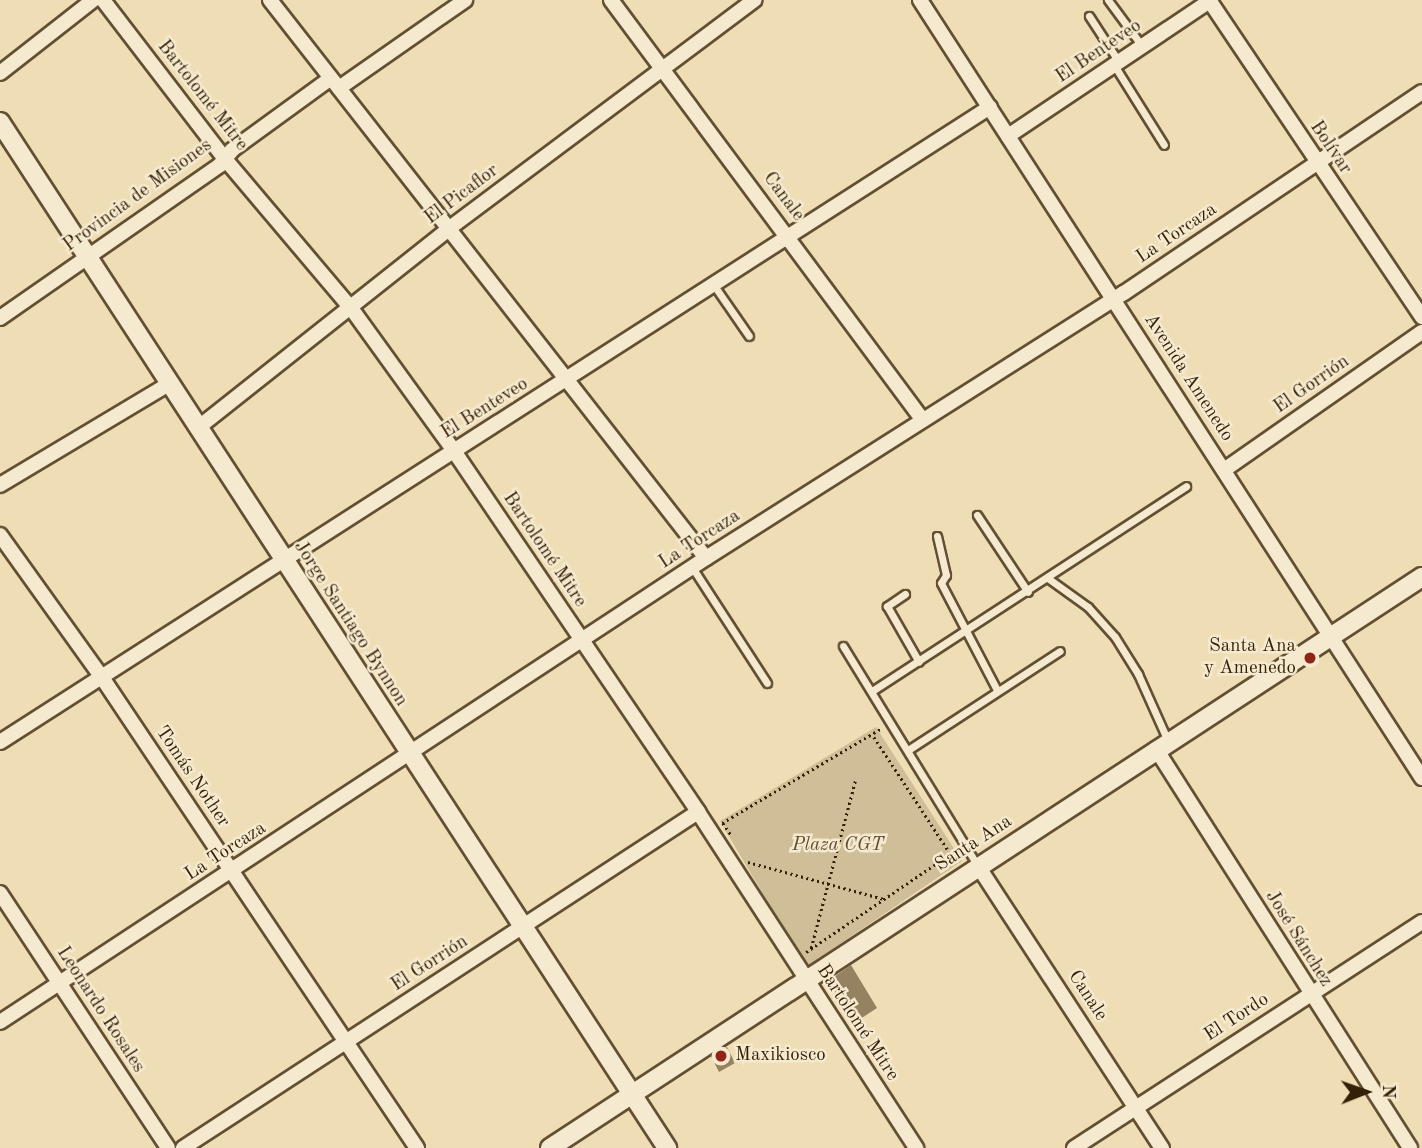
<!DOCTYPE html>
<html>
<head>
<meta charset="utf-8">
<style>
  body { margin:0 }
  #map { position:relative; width:1422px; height:1148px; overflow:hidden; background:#efdeb5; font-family:"Old Standard TT",serif }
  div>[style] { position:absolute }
  .green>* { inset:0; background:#cfbe97 }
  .building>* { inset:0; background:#958261 }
  .path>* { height:2.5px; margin-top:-1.25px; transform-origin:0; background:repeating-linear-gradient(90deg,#341f07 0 2px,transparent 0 5.5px) }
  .roads { filter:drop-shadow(2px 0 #634f32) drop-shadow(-2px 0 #634f32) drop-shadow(0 2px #634f32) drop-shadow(0 -2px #634f32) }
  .service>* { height:7px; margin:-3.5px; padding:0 3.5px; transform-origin:3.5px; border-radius:3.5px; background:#f5eacf }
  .minor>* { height:14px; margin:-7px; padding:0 7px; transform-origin:7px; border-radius:7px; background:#f5eacf }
  .tertiary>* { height:18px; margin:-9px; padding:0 9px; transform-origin:9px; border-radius:9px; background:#f5eacf }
  .dots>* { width:19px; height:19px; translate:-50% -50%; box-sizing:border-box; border:4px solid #f5eacf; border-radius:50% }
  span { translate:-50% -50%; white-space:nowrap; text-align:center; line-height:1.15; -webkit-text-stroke:5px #f5eacf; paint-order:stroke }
  .street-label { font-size:19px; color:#341f07 }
  .poi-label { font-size:19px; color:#341f07 }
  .right { translate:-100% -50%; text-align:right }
  .left { translate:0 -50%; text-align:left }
  .park-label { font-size:19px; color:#624f32; font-style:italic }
  .north { position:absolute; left:1331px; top:1057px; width:70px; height:70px; -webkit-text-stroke:5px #f5eacf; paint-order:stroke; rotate:89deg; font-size:19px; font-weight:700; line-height:28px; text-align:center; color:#341f07 }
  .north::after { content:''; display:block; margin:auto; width:24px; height:32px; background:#341f07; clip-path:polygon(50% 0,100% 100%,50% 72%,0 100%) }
</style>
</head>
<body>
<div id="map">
  <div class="green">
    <i style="clip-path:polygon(876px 727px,962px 861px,806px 967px,720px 821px)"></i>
  </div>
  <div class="building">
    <i style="clip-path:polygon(851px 965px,877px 1008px,854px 1023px,831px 987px,831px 979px)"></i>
    <i style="clip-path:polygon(727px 1047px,735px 1063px,719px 1072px,711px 1056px)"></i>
  </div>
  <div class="path">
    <i style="left:722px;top:823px;width:186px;rotate:-30.7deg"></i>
    <i style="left:723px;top:823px;width:14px;rotate:56deg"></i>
    <i style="left:748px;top:862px;width:141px;rotate:15.2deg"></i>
    <i style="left:811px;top:948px;width:176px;rotate:-75.2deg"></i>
    <i style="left:806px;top:952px;width:174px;rotate:-34.2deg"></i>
    <i style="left:950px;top:854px;width:142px;rotate:-123.2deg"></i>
  </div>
  <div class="roads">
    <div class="service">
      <i style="left:1108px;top:0;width:57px;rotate:53.5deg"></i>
      <i style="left:1089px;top:16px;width:55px;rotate:56.9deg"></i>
      <i style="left:1114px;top:65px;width:94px;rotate:58deg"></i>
      <i style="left:713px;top:284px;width:63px;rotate:55.3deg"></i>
      <i style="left:977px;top:515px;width:92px;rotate:56.5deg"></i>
      <i style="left:937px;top:536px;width:40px;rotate:77deg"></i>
      <i style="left:946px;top:575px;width:9px;rotate:122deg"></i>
      <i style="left:941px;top:583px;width:121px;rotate:62.4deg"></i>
      <i style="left:692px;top:567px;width:138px;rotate:57.1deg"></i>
      <i style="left:1049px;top:579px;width:48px;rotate:35.7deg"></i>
      <i style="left:1088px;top:607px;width:40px;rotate:48deg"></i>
      <i style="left:1115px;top:637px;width:44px;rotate:58.1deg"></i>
      <i style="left:1138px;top:674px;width:73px;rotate:65.9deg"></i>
      <i style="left:905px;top:594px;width:22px;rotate:146deg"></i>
      <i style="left:887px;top:606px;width:64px;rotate:60.3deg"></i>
      <i style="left:843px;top:646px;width:258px;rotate:58.5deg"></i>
      <i style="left:872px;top:691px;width:375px;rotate:-33.1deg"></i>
      <i style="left:908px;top:750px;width:181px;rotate:-33.1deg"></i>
    </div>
    <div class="minor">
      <i style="left:103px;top:0;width:200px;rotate:52.5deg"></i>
      <i style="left:225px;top:159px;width:195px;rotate:49.8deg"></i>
      <i style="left:351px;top:308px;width:176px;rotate:54.2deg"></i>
      <i style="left:454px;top:451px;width:436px;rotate:55.9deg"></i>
      <i style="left:698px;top:812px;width:401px;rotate:57deg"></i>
      <i style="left:270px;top:0;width:708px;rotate:52deg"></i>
      <i style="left:611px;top:0;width:522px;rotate:53.42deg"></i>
      <i style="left:920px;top:0;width:926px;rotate:57.17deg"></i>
      <i style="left:1209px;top:0;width:382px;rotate:56.1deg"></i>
      <i style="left:0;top:73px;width:118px;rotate:-38.1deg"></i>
      <i style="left:339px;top:88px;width:154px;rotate:-34.9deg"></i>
      <i style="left:1008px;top:136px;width:244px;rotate:-33.8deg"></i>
      <i style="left:0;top:318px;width:268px;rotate:-34.8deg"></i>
      <i style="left:220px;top:165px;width:19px;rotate:-51deg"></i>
      <i style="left:232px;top:150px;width:122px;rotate:-36deg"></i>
      <i style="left:199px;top:427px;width:322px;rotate:-38.4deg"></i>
      <i style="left:451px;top:227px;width:379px;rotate:-36.8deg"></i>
      <i style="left:1224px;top:470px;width:241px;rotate:-34.9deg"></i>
      <i style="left:0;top:485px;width:197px;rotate:-30.9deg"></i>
      <i style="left:0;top:535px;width:173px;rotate:54.4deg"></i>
      <i style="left:101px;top:676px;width:568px;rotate:56.2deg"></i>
      <i style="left:0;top:742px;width:1176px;rotate:-32.68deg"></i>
      <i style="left:1156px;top:749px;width:473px;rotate:57.5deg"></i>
      <i style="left:978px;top:866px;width:337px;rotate:56.9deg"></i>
      <i style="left:0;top:893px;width:305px;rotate:56.6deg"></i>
      <i style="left:0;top:1022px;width:845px;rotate:-33.31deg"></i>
      <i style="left:706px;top:558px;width:495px;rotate:-32.4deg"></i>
      <i style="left:1124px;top:293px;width:359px;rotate:-34deg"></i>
      <i style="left:183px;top:1148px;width:615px;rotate:-33.12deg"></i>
      <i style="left:1074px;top:1148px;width:415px;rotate:-33deg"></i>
    </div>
    <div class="tertiary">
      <i style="left:0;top:122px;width:1224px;rotate:56.97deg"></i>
      <i style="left:550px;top:1148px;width:1042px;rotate:-33.22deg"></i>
    </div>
  </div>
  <div class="dots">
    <i style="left:1310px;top:658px;background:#8f2418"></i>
    <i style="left:721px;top:1056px;background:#8f2418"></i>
  </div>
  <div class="street-label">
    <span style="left:1099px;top:52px;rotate:-34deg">El Benteveo</span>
    <span style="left:202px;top:96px;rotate:52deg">Bartolomé Mitre</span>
    <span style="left:1330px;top:148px;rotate:56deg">Bolívar</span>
    <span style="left:462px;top:195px;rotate:-37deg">El Picaflor</span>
    <span style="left:138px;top:196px;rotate:-36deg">Provincia de Misiones</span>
    <span style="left:783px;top:197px;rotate:53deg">Canale</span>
    <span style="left:1177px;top:234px;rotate:-34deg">La Torcaza</span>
    <span style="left:1188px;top:378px;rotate:57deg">Avenida Amenedo</span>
    <span style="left:1312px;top:385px;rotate:-35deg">El Gorrión</span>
    <span style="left:485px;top:409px;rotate:-32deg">El Benteveo</span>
    <span style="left:700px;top:540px;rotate:-33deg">La Torcaza</span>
    <span style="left:544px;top:550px;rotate:56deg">Bartolomé Mitre</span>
    <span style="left:350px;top:624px;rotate:57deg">Jorge Santiago Bynnon</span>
    <span style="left:192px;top:777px;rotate:56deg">Tomás Nother</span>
    <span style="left:974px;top:844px;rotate:-33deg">Santa Ana</span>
    <span style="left:226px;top:852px;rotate:-33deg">La Torcaza</span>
    <span style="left:1298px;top:939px;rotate:58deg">José Sánchez</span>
    <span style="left:430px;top:964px;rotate:-33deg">El Gorrión</span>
    <span style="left:1087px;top:996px;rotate:57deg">Canale</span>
    <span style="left:100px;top:1010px;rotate:57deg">Leonardo Rosales</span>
    <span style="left:1237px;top:1018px;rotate:-33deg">El Tordo</span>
    <span style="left:857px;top:1023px;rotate:57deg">Bartolomé Mitre</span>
  </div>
  <div class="poi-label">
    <span class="right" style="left:1296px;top:658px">Santa Ana<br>y Amenedo</span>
    <span class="left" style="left:735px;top:1056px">Maxikiosco</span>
  </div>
  <div class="park-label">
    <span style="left:838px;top:846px">Plaza CGT</span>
  </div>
  <div class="north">N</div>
</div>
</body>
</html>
